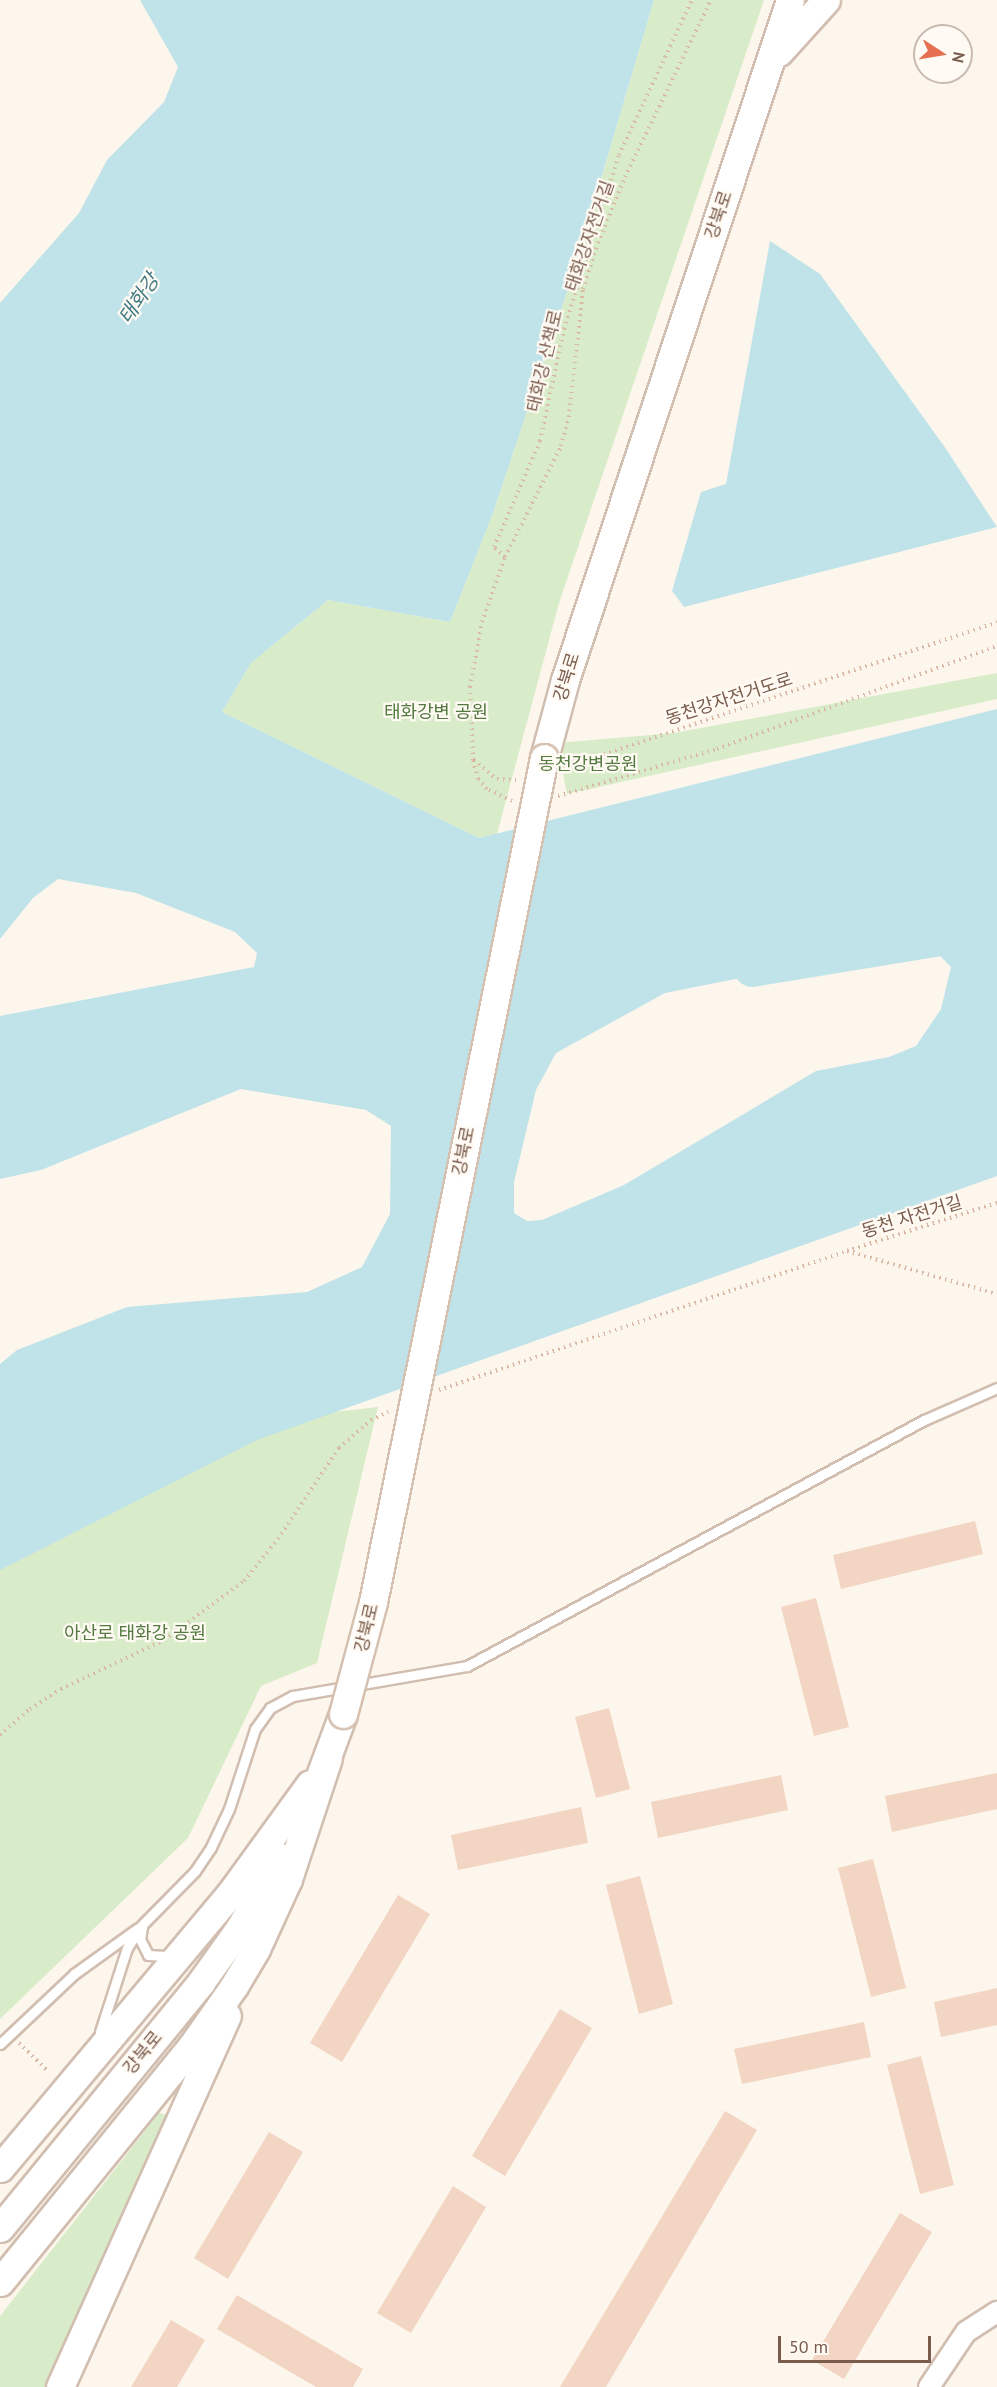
<!DOCTYPE html>
<html>
<head>
<meta charset="utf-8">
<style>
  body { margin:0 }
  #map { position:relative; width:997px; height:2387px; overflow:hidden; background:#fdf6ec; font-family:"PT Sans","Noto Sans KR",sans-serif }
  div>[style] { position:absolute }
  .green>* { inset:0; background:#d8ecc9 }
  .water>* { inset:0; background:#bfe3e8 }
  .river>* { height:36px; margin:-18px; padding:0 18px; transform-origin:18px; border-radius:18px; background:#bfe3e8 }
  .building>* { inset:0; background:#f3d5c3 }
  .path>* { height:4px; margin-top:-2px; transform-origin:0; background:repeating-linear-gradient(90deg,#d9b8a5 0 1.5px,transparent 0 6px) }
  .roads { filter:drop-shadow(2px 0 #d1beb0) drop-shadow(-2px 0 #d1beb0) drop-shadow(0 2px #d1beb0) drop-shadow(0 -2px #d1beb0) }
  .lane>* { height:9px; margin:-4.5px; padding:0 4.5px; transform-origin:4.5px; border-radius:4.5px; background:#fff }
  .street>* { height:20px; margin:-10px; padding:0 10px; transform-origin:10px; border-radius:10px; background:#fff }
  .secondary>* { height:27px; margin:-13.5px; padding:0 13.5px; transform-origin:13.5px; border-radius:13.5px; background:#fff }
  .bridges { filter:drop-shadow(2px 0 #d6c0b0) drop-shadow(-2px 0 #d6c0b0) drop-shadow(0 2px #d6c0b0) drop-shadow(0 -2px #d6c0b0) }
  .secondary-bridge>* { height:27px; margin:-13.5px; padding:0 13.5px; transform-origin:13.5px; border-radius:13.5px; background:#fff }
  span { translate:-50% -50%; white-space:nowrap; text-align:center; line-height:1.15; -webkit-text-stroke:4.5px #fffaf3; paint-order:stroke }
  .street-label { font-size:18px; color:#7a5c4d }
  .park-label { font-size:18px; color:#537a41 }
  .water-label { font-size:20px; color:#437c86; font-style:italic }
  .north { position:absolute; left:913px; top:24px; width:60px; height:60px; box-sizing:border-box; background:#fffaf3; border:2px solid #cabbb1; border-radius:50%; rotate:102deg; font-size:16px; font-weight:700; line-height:24px; text-align:center; color:#7a5c4d }
  .north::after { content:''; display:block; margin:auto; width:21px; height:27px; background:#e76f51; clip-path:polygon(50% 0,100% 100%,50% 72%,0 100%) }
  .scale { position:absolute; left:778px; top:2336px; width:153px; height:27px; box-sizing:border-box; border:3px solid #7a5c4d; border-top:0; padding-left:8px; font-size:18px; line-height:21px; white-space:nowrap; color:#7a5c4d; -webkit-text-stroke:4px #fffaf3; paint-order:stroke }
</style>
</head>
<body>
<div id="map">
  <div class="green">
    <i style="clip-path:polygon(654px 0,764px 0,559px 603px,497px 834px,479px 838px,222px 712px,251px 663px,328px 600px,450px 622px,493px 513px,571px 280px)"></i>
    <i style="clip-path:polygon(997px 673px,997px 699px,567px 794px,557px 743px,674px 733px)"></i>
    <i style="clip-path:polygon(378px 1407px,317px 1663px,261px 1686px,188px 1838px,0 2019px,0 1554px,256px 1421px)"></i>
    <i style="clip-path:polygon(159px 2113px,171px 2116px,45px 2387px,0 2387px,0 2316px)"></i>
  </div>
  <div class="water">
    <i style="clip-path:polygon(evenodd,140px 0,654px 0,571px 280px,493px 513px,450px 622px,328px 600px,251px 663px,222px 712px,479px 838px,997px 709px,997px 1176px,257px 1440px,0 1570px,0 1364px,17px 1350px,127px 1307px,307px 1292px,362px 1267px,390px 1214px,391px 1126px,366px 1110px,241px 1089px,41px 1170px,0 1179px,0 1016px,254px 967px,257px 953px,235px 932px,136px 893px,58px 879px,33px 898px,0 939px,0 303px,79px 213px,107px 160px,164px 102px,178px 67px,140px 0,887px 931px,930px 946px,951px 967px,941px 1009px,916px 1046px,889px 1057px,816px 1071px,624px 1185px,542px 1220px,527px 1221px,514px 1213px,514px 1182px,536px 1090px,556px 1053px,665px 993px,790px 968px,823px 943px,887px 931px)"></i>
    <i style="clip-path:polygon(770px 241px,820px 274px,944px 446px,997px 527px,684px 607px,672px 591px,701px 492px,726px 484px)"></i>
  </div>
  <div class="river">
    <i style="left:752px;top:969px;width:248px;rotate:-9.3deg"></i>
  </div>
  <div class="building">
    <i style="clip-path:polygon(975px 1521px,983px 1554px,841px 1589px,833px 1555px)"></i>
    <i style="clip-path:polygon(816px 1598px,849px 1727px,814px 1736px,781px 1607px)"></i>
    <i style="clip-path:polygon(609px 1708px,630px 1789px,596px 1798px,575px 1717px)"></i>
    <i style="clip-path:polygon(997px 1773px,997px 1809px,892px 1832px,885px 1796px)"></i>
    <i style="clip-path:polygon(781px 1775px,788px 1810px,658px 1838px,651px 1802px)"></i>
    <i style="clip-path:polygon(581px 1807px,588px 1843px,458px 1870px,451px 1835px)"></i>
    <i style="clip-path:polygon(873px 1859px,906px 1988px,871px 1997px,838px 1868px)"></i>
    <i style="clip-path:polygon(640px 1876px,673px 2004px,639px 2014px,606px 1885px)"></i>
    <i style="clip-path:polygon(398px 1895px,430px 1914px,342px 2062px,310px 2043px)"></i>
    <i style="clip-path:polygon(997px 1988px,997px 2025px,941px 2037px,934px 2002px)"></i>
    <i style="clip-path:polygon(560px 2009px,592px 2028px,505px 2176px,472px 2156px)"></i>
    <i style="clip-path:polygon(864px 2022px,871px 2057px,742px 2084px,734px 2049px)"></i>
    <i style="clip-path:polygon(921px 2056px,954px 2185px,920px 2194px,887px 2065px)"></i>
    <i style="clip-path:polygon(725px 2111px,757px 2130px,606px 2387px,560px 2387px)"></i>
    <i style="clip-path:polygon(269px 2132px,303px 2152px,228px 2279px,194px 2258px)"></i>
    <i style="clip-path:polygon(453px 2186px,486px 2207px,411px 2333px,377px 2313px)"></i>
    <i style="clip-path:polygon(900px 2213px,932px 2232px,844px 2379px,812px 2360px)"></i>
    <i style="clip-path:polygon(237px 2295px,363px 2369px,353px 2387px,316px 2387px,217px 2329px)"></i>
    <i style="clip-path:polygon(171px 2320px,205px 2340px,177px 2387px,131px 2387px)"></i>
  </div>
  <div class="path">
    <i style="left:505px;top:557px;width:15px;rotate:-138deg"></i>
    <i style="left:494px;top:547px;width:116px;rotate:-66.5deg"></i>
    <i style="left:540px;top:441px;width:115px;rotate:-77.9deg"></i>
    <i style="left:564px;top:329px;width:182px;rotate:-72.5deg"></i>
    <i style="left:619px;top:155px;width:171px;rotate:-64.8deg"></i>
    <i style="left:474px;top:760px;width:30px;rotate:40deg"></i>
    <i style="left:497px;top:779px;width:19px;rotate:3deg"></i>
    <i style="left:564px;top:768px;width:457px;rotate:-18.6deg"></i>
    <i style="left:558px;top:796px;width:166px;rotate:-16.5deg"></i>
    <i style="left:717px;top:749px;width:298px;rotate:-20.2deg"></i>
    <i style="left:512px;top:801px;width:28px;rotate:-154deg"></i>
    <i style="left:487px;top:789px;width:13px;rotate:-132deg"></i>
    <i style="left:478px;top:779px;width:20px;rotate:-105deg"></i>
    <i style="left:473px;top:760px;width:73px;rotate:-92.4deg"></i>
    <i style="left:470px;top:687px;width:66px;rotate:-79.5deg"></i>
    <i style="left:482px;top:622px;width:69px;rotate:-70.5deg"></i>
    <i style="left:505px;top:557px;width:124px;rotate:-63.2deg"></i>
    <i style="left:561px;top:446px;width:30px;rotate:-75deg"></i>
    <i style="left:569px;top:417px;width:129px;rotate:-83.8deg"></i>
    <i style="left:583px;top:289px;width:48px;rotate:-71.9deg"></i>
    <i style="left:598px;top:243px;width:71px;rotate:-67.8deg"></i>
    <i style="left:625px;top:177px;width:197px;rotate:-64.1deg"></i>
    <i style="left:997px;top:1203px;width:157px;rotate:162.3deg"></i>
    <i style="left:847px;top:1251px;width:156px;rotate:16deg"></i>
    <i style="left:439px;top:1390px;width:431px;rotate:-18.8deg"></i>
    <i style="left:0;top:1735px;width:40px;rotate:-41deg"></i>
    <i style="left:30px;top:1709px;width:37px;rotate:-33deg"></i>
    <i style="left:61px;top:1689px;width:114px;rotate:-25.4deg"></i>
    <i style="left:164px;top:1640px;width:99px;rotate:-36.4deg"></i>
    <i style="left:244px;top:1581px;width:54px;rotate:-51deg"></i>
    <i style="left:278px;top:1539px;width:110px;rotate:-56.2deg"></i>
    <i style="left:339px;top:1448px;width:43px;rotate:-41.2deg"></i>
    <i style="left:371px;top:1420px;width:19px;rotate:-25deg"></i>
    <i style="left:19px;top:2043px;width:40px;rotate:44deg"></i>
  </div>
  <div class="roads">
    <div class="lane">
      <i style="left:142px;top:1927px;width:12px;rotate:99deg"></i>
      <i style="left:140px;top:1939px;width:18px;rotate:63deg"></i>
      <i style="left:148px;top:1955px;width:22px;rotate:3deg"></i>
      <i style="left:100px;top:2032px;width:88px;rotate:-72.2deg"></i>
      <i style="left:127px;top:1948px;width:27px;rotate:-57deg"></i>
      <i style="left:142px;top:1925px;width:76px;rotate:-45.5deg"></i>
      <i style="left:195px;top:1871px;width:29px;rotate:-56deg"></i>
      <i style="left:211px;top:1847px;width:42px;rotate:-64.7deg"></i>
      <i style="left:229px;top:1809px;width:84px;rotate:-72deg"></i>
      <i style="left:255px;top:1729px;width:26px;rotate:-54deg"></i>
      <i style="left:270px;top:1708px;width:26px;rotate:-28deg"></i>
      <i style="left:293px;top:1696px;width:177px;rotate:-9.8deg"></i>
      <i style="left:467px;top:1666px;width:519px;rotate:-28.29deg"></i>
      <i style="left:924px;top:1420px;width:80px;rotate:-23.7deg"></i>
      <i style="left:0;top:2044px;width:102px;rotate:-43.4deg"></i>
      <i style="left:74px;top:1974px;width:79px;rotate:-35.7deg"></i>
    </div>
    <div class="street">
      <i style="left:929px;top:2387px;width:66px;rotate:-56.1deg"></i>
      <i style="left:966px;top:2332px;width:37px;rotate:-33deg"></i>
    </div>
    <div class="secondary">
      <i style="left:779px;top:52px;width:70px;rotate:-47.9deg"></i>
      <i style="left:544px;top:758px;width:81px;rotate:-74.9deg"></i>
      <i style="left:565px;top:680px;width:716px;rotate:-71.69deg"></i>
      <i style="left:321px;top:1773px;width:63px;rotate:-69.6deg"></i>
      <i style="left:0;top:2168px;width:358px;rotate:-50deg"></i>
      <i style="left:230px;top:1894px;width:136px;rotate:-54deg"></i>
      <i style="left:0;top:2228px;width:318px;rotate:-50.7deg"></i>
      <i style="left:201px;top:1982px;width:65px;rotate:-54.4deg"></i>
      <i style="left:239px;top:1929px;width:83px;rotate:-59.7deg"></i>
      <i style="left:0;top:2282px;width:303px;rotate:-50.9deg"></i>
      <i style="left:191px;top:2047px;width:75px;rotate:-54.8deg"></i>
      <i style="left:234px;top:1986px;width:43px;rotate:-59.3deg"></i>
      <i style="left:256px;top:1949px;width:77px;rotate:-65.4deg"></i>
      <i style="left:288px;top:1879px;width:127px;rotate:-71.7deg"></i>
      <i style="left:60px;top:2387px;width:407px;rotate:-65.8deg"></i>
    </div>
  </div>
  <div class="bridges">
    <div class="secondary-bridge">
      <i style="left:343px;top:1714px;width:116px;rotate:-75deg"></i>
      <i style="left:373px;top:1602px;width:861px;rotate:-78.55deg"></i>
    </div>
  </div>
  <div class="street-label">
    <span style="left:719px;top:215px;rotate:-72deg">강북로</span>
    <span style="left:590px;top:236px;rotate:-71deg">태화강자전거길</span>
    <span style="left:545px;top:361px;rotate:-77deg">태화강 산책로</span>
    <span style="left:567px;top:677px;rotate:-73deg">강북로</span>
    <span style="left:729px;top:699px;rotate:-18deg">동천강자전거도로</span>
    <span style="left:464px;top:1151px;rotate:-79deg">강북로</span>
    <span style="left:912px;top:1217px;rotate:-17deg">동천 자전거길</span>
    <span style="left:367px;top:1628px;rotate:-77deg">강북로</span>
    <span style="left:143px;top:2053px;rotate:-51deg">강북로</span>
  </div>
  <div class="park-label">
    <span style="left:436px;top:712px">태화강변 공원</span>
    <span style="left:588px;top:764px">동천강변공원</span>
    <span style="left:135px;top:1633px">아산로 태화강 공원</span>
  </div>
  <div class="water-label">
    <span style="left:139px;top:299px;rotate:-56deg">태화강</span>
  </div>
  <div class="north">N</div>
  <div class="scale">50 m</div>
</div>
</body>
</html>
